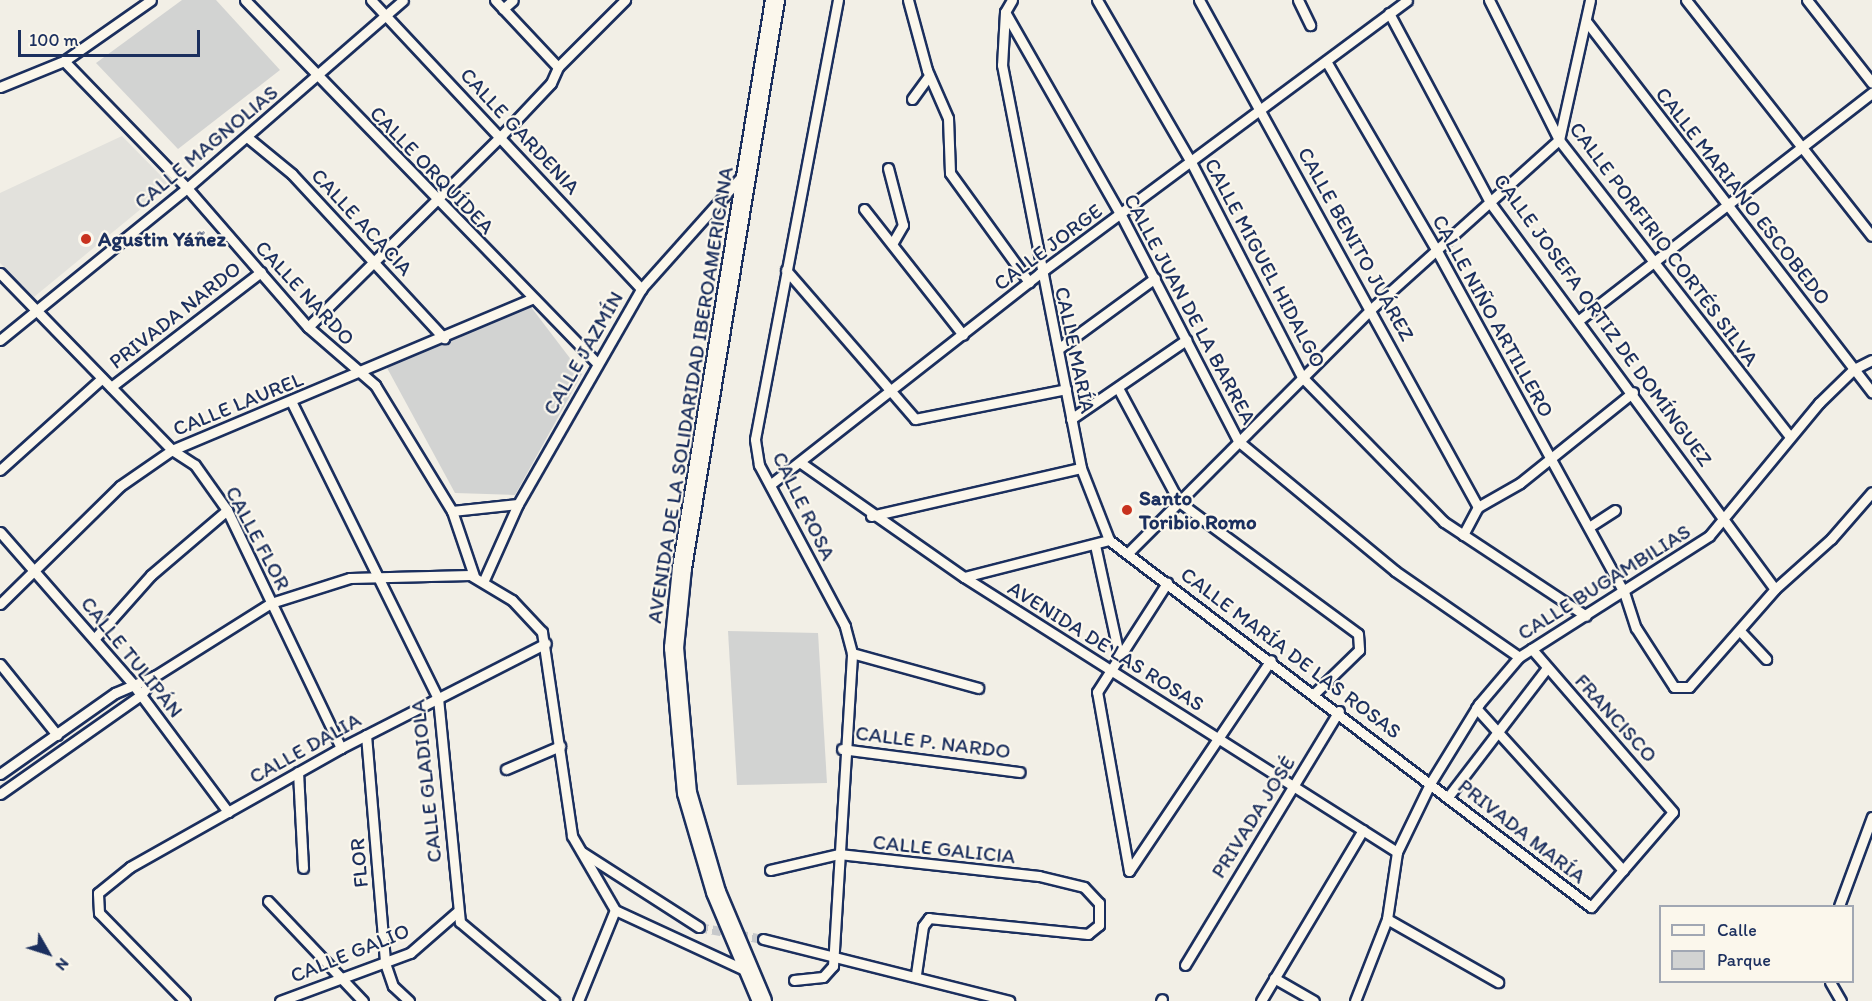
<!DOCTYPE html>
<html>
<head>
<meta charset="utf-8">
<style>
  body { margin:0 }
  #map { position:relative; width:1872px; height:1001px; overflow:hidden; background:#f2efe6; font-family:Itim,sans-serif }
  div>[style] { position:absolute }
  .built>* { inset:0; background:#e2e1dc }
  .green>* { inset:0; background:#d2d3d2 }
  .street-tunnel>* { height:9px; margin-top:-4.5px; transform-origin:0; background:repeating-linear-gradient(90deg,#c7c9cb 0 9px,transparent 0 13.5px) }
  .roads { filter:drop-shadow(2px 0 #1b2f5e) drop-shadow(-2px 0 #1b2f5e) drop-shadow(0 2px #1b2f5e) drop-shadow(0 -2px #1b2f5e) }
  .street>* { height:9px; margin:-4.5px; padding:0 4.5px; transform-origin:4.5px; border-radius:4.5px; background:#fbf7ec }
  .highway>* { height:18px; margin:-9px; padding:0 9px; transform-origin:9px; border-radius:9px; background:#fbf7ec }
  .dots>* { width:16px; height:16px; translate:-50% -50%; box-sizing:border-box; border:3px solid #fbf7ec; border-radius:50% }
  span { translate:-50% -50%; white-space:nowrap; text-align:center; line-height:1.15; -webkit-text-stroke:4.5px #fbf7ec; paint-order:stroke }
  .street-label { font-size:21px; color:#1b2f5e }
  .poi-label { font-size:21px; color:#1b2f5e; font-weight:700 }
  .left { translate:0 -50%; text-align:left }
  .legend { position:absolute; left:1659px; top:905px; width:195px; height:78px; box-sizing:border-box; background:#fbf7ec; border:2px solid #a1a7b3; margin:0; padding:8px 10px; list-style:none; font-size:18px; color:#1b2f5e }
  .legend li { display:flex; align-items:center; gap:12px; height:30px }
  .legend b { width:30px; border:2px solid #a1a7b3 }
  .north { position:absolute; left:18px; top:923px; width:60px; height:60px; -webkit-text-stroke:4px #fbf7ec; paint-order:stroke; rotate:129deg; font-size:16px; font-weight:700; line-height:24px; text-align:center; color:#1b2f5e }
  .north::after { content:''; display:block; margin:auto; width:21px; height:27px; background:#1b2f5e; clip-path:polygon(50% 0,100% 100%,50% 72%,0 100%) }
  .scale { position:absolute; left:18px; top:30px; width:182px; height:27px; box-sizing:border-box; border:3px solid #1b2f5e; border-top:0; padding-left:8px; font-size:18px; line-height:21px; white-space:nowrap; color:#1b2f5e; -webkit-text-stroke:4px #fbf7ec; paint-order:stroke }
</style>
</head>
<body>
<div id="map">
  <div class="built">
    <i style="clip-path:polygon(122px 136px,170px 185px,34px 297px,0 263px,0 193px)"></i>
  </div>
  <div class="green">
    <i style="clip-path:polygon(182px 0,216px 0,280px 70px,178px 149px,96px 63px)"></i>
    <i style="clip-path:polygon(531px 307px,582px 374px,515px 495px,455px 493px,386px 366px)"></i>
    <i style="clip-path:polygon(728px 631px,818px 633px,827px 783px,737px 785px)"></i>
  </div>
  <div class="street-tunnel">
    <i style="left:699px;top:927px;width:65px;rotate:10.6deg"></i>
  </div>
  <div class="roads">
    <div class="street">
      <i style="left:245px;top:0;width:504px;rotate:45.88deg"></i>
      <i style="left:371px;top:0;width:396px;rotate:46.9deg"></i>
      <i style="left:495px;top:0;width:92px;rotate:46.8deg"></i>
      <i style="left:908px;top:0;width:73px;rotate:74.8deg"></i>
      <i style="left:927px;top:70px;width:52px;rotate:66.4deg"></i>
      <i style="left:948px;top:118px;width:55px;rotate:87.9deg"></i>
      <i style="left:950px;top:173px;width:135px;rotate:54.1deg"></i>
      <i style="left:1012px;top:0;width:14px;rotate:120deg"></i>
      <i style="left:1005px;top:12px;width:53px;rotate:93.2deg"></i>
      <i style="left:1002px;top:65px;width:411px;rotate:78.9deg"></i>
      <i style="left:1081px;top:468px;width:77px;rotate:68.7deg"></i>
      <i style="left:1109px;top:540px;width:606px;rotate:37.29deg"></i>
      <i style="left:1591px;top:907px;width:125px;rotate:-49.2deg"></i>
      <i style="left:1673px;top:812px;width:216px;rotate:-130.9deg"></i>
      <i style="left:1097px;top:0;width:187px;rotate:59.9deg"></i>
      <i style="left:1191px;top:162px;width:242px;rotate:62.7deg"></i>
      <i style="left:1302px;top:377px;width:203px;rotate:45.6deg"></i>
      <i style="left:1444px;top:522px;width:170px;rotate:33.5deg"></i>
      <i style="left:1199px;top:0;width:579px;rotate:61.18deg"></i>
      <i style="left:1298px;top:0;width:28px;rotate:64deg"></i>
      <i style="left:1489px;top:0;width:157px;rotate:63.4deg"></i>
      <i style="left:1559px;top:140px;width:376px;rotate:52.1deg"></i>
      <i style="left:1686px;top:0;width:300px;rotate:51.8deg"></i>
      <i style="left:1807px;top:0;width:105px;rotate:51.9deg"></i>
      <i style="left:503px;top:9px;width:13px;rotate:-42deg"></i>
      <i style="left:1005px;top:12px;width:234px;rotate:60.3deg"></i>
      <i style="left:1121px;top:215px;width:254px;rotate:62.6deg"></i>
      <i style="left:1238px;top:441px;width:204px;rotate:39.6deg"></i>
      <i style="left:1395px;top:571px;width:151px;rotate:34.7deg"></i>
      <i style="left:1389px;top:13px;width:217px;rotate:61.9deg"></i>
      <i style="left:1491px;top:204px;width:478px;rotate:53.6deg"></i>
      <i style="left:1586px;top:21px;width:469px;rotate:52.4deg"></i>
      <i style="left:64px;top:61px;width:177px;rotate:45.9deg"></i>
      <i style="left:187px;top:188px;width:184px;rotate:49deg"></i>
      <i style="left:308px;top:327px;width:89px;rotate:40.9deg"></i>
      <i style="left:375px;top:385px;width:148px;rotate:58.6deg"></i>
      <i style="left:452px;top:511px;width:69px;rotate:71.3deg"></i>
      <i style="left:1326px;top:61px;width:220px;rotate:59.7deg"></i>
      <i style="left:1437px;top:251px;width:389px;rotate:61.3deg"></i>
      <i style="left:1624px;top:592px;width:38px;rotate:72deg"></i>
      <i style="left:1636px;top:628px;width:70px;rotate:57.2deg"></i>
      <i style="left:1674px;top:687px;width:15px"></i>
      <i style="left:1689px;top:687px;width:130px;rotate:-48.7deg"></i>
      <i style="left:1775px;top:589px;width:75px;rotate:-41.8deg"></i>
      <i style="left:1831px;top:539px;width:62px;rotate:-48.9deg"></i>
      <i style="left:0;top:87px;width:69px;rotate:-22.1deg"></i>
      <i style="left:64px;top:61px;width:106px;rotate:-35deg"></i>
      <i style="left:912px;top:99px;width:29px;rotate:-54deg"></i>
      <i style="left:247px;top:137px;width:58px;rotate:39.4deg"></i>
      <i style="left:292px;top:174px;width:224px;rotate:47.2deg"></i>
      <i style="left:1559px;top:140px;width:143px;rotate:-77.5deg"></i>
      <i style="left:888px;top:168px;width:59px;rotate:75.3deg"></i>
      <i style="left:903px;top:225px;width:22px;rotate:120deg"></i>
      <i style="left:864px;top:209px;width:160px;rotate:51.8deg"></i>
      <i style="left:786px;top:270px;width:197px;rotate:49.1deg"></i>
      <i style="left:915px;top:419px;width:154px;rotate:-11.2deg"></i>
      <i style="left:0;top:273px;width:247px;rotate:45.8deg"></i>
      <i style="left:172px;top:450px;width:27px;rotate:33deg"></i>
      <i style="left:195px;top:465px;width:55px;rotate:54.6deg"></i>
      <i style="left:227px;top:510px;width:264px;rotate:64.4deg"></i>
      <i style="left:1579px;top:320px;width:371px;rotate:-37.8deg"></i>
      <i style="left:308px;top:327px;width:273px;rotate:-44.7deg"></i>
      <i style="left:502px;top:135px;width:71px;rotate:-46.7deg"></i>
      <i style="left:551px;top:83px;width:17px;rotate:-66deg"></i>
      <i style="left:558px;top:67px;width:95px;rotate:-45deg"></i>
      <i style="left:0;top:340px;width:241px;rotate:-39.1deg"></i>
      <i style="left:187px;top:188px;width:286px;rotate:-41deg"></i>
      <i style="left:1058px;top:349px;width:120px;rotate:-36.2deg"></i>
      <i style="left:111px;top:387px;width:189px;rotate:-37.5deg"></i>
      <i style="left:1118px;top:388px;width:129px;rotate:61.8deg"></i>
      <i style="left:1179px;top:502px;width:222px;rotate:36.4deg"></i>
      <i style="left:1358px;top:634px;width:16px;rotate:86deg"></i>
      <i style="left:1359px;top:650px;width:62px;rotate:135.7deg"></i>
      <i style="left:292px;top:403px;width:329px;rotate:63.7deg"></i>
      <i style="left:438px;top:698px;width:225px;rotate:84.4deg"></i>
      <i style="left:460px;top:922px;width:123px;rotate:40deg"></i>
      <i style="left:1071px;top:419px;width:140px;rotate:-34.5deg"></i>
      <i style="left:801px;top:463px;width:199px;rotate:35deg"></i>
      <i style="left:964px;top:577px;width:513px;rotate:32.42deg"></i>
      <i style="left:0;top:470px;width:137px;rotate:-42deg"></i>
      <i style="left:771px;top:484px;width:342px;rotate:-38.1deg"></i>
      <i style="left:1040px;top:273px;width:457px;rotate:-36.6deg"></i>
      <i style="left:452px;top:511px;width:66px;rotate:-6.1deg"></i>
      <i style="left:871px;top:516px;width:215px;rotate:-12.9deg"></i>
      <i style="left:1589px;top:527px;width:31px;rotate:-33deg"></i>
      <i style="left:0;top:532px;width:201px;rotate:48.8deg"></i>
      <i style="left:132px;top:683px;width:161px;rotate:53.3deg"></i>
      <i style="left:1463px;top:535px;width:32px;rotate:-62deg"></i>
      <i style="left:1478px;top:507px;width:48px;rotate:-29.7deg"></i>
      <i style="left:1520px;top:483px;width:145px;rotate:-38.8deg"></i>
      <i style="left:1095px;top:545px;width:113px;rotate:77.7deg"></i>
      <i style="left:1128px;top:553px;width:344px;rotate:-45.1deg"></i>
      <i style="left:1371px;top:309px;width:253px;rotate:-42deg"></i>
      <i style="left:964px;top:577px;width:150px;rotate:-14.3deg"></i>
      <i style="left:484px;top:580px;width:83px;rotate:-65.9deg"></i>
      <i style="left:518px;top:504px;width:248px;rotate:-60.2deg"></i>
      <i style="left:641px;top:289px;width:153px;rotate:-48.2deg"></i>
      <i style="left:0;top:604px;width:168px;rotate:-44.5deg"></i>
      <i style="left:120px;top:486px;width:63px;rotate:-34.7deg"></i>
      <i style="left:172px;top:450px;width:389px;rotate:-22.8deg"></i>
      <i style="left:1741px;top:632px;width:37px;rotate:47deg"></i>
      <i style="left:95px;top:638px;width:84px;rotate:-48.4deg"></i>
      <i style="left:151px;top:575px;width:100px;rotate:-40.5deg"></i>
      <i style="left:852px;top:653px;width:131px;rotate:15.5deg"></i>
      <i style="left:0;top:664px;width:91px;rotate:51.2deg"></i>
      <i style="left:1476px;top:708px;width:219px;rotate:47.8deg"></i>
      <i style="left:366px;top:735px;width:229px;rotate:85.2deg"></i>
      <i style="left:385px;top:963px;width:24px;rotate:71deg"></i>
      <i style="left:393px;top:986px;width:22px;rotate:43deg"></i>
      <i style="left:842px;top:749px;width:179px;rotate:7.4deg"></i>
      <i style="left:506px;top:769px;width:59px;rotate:-23.1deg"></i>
      <i style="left:298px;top:772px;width:96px;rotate:87deg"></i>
      <i style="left:0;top:774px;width:141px;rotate:-35.2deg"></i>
      <i style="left:115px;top:693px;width:43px;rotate:-23deg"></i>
      <i style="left:155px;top:676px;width:137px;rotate:-32.2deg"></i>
      <i style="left:271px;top:603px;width:83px;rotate:-17.6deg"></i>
      <i style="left:350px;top:578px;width:120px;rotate:-1.4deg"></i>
      <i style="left:470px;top:575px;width:49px;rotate:30.8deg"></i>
      <i style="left:512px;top:600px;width:44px;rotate:46.8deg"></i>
      <i style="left:542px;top:632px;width:206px;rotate:81.6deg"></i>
      <i style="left:572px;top:836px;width:86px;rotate:59.8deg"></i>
      <i style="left:615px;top:910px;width:145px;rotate:24.8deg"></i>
      <i style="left:0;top:794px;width:172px;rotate:-35.1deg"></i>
      <i style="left:141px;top:695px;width:24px;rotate:-54deg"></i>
      <i style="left:1448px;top:797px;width:163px;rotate:-52.5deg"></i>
      <i style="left:582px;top:852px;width:139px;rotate:32.7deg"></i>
      <i style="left:770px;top:870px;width:71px;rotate:-13.1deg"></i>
      <i style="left:839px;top:854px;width:201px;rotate:6.3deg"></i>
      <i style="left:1039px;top:876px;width:46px;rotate:13.7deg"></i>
      <i style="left:1084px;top:887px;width:22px;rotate:47deg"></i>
      <i style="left:1099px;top:903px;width:22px;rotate:90deg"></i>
      <i style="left:1099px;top:925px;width:14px;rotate:141deg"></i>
      <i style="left:1088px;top:934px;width:160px;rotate:-174.3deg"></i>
      <i style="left:929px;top:918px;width:10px;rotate:127deg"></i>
      <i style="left:923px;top:926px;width:49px;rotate:98.3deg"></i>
      <i style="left:1129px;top:871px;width:182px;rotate:-100.1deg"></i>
      <i style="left:1097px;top:692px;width:130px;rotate:-57.3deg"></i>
      <i style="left:1129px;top:871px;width:254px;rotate:-56.1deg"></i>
      <i style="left:268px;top:901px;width:138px;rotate:46.5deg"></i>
      <i style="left:1839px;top:906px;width:95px;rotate:-69.7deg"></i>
      <i style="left:1387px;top:919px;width:128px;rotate:29.6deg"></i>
      <i style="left:763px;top:939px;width:254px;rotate:14.1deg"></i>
      <i style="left:1185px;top:965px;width:297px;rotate:-58.8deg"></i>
      <i style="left:1274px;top:978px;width:46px;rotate:29.9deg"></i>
      <i style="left:794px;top:980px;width:29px;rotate:-6deg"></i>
      <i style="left:823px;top:977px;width:15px;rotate:-48deg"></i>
      <i style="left:833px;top:966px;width:314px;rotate:-86.5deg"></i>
      <i style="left:852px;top:653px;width:28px;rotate:-105deg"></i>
      <i style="left:845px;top:626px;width:183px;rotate:-118.1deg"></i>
      <i style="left:759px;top:465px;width:26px;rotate:-99deg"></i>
      <i style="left:755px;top:439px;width:447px;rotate:-79.3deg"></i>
      <i style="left:1830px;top:982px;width:22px;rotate:60deg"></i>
      <i style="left:185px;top:1001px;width:123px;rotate:-134.3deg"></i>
      <i style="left:99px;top:913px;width:20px;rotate:-93deg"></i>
      <i style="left:98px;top:893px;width:41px;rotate:-39.1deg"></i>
      <i style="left:130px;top:867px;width:242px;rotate:-29.4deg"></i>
      <i style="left:341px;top:748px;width:230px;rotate:-27.1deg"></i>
      <i style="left:280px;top:1001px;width:139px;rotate:-20.3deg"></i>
      <i style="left:410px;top:953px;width:62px;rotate:-41.1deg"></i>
      <i style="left:578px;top:1001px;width:98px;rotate:-67.9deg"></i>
      <i style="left:1161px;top:1001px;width:2px;rotate:-63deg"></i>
      <i style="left:1261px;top:1001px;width:199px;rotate:-59.2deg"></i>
      <i style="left:1355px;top:1001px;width:88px;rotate:-68.7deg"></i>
      <i style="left:1387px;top:919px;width:68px;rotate:-81.5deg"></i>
      <i style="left:1397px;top:852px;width:78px;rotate:-64.1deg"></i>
      <i style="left:1431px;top:782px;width:92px;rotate:-58.4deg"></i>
      <i style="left:1479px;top:704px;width:62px;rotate:-49.6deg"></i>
      <i style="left:1519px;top:657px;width:225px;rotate:-32.5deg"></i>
      <i style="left:1709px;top:536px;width:173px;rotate:-50.4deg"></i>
      <i style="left:1819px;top:403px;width:49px;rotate:-44.2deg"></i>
      <i style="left:1854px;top:369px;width:20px;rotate:-27deg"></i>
    </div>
    <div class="highway">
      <i style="left:762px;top:1001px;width:118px;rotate:-112.9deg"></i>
      <i style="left:716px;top:892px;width:103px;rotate:-106.3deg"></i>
      <i style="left:687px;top:793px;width:146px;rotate:-95.1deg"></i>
      <i style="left:674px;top:648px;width:80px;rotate:-84.3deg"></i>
      <i style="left:682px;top:568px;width:576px;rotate:-80.7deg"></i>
    </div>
  </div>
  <div class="dots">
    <i style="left:86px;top:239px;background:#c8321e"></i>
    <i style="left:1127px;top:510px;background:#c8321e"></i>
  </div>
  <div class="street-label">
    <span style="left:520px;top:131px;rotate:47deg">CALLE GARDENIA</span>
    <span style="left:206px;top:147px;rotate:-40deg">CALLE MAGNOLIAS</span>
    <span style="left:432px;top:170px;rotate:46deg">CALLE ORQUÍDEA</span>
    <span style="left:1743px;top:196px;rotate:52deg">CALLE MARIANO ESCOBEDO</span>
    <span style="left:362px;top:222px;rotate:47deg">CALLE ACACIA</span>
    <span style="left:1356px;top:244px;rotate:61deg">CALLE BENITO JUÁREZ</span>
    <span style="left:1664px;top:244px;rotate:53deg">CALLE PORFIRIO CORTÉS SILVA</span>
    <span style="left:1048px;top:247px;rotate:-37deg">CALLE JORGE</span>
    <span style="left:1265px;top:263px;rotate:62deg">CALLE MIGUEL HIDALGO</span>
    <span style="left:305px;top:293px;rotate:47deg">CALLE NARDO</span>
    <span style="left:1190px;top:309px;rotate:62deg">CALLE JUAN DE LA BARREA</span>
    <span style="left:175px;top:315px;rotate:-38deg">PRIVADA NARDO</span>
    <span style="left:1493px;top:316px;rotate:61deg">CALLE NIÑO ARTILLERO</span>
    <span style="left:1603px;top:320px;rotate:54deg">CALLE JOSEFA ORTIZ DE DOMÍNGUEZ</span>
    <span style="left:1075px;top:350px;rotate:78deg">CALLE MARÍA</span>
    <span style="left:583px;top:353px;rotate:-60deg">CALLE JAZMÍN</span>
    <span style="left:690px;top:395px;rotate:-81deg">AVENIDA DE LA SOLIDARIDAD IBEROAMERICANA</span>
    <span style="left:238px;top:404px;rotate:-22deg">CALLE LAUREL</span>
    <span style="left:804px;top:506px;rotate:64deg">CALLE ROSA</span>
    <span style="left:258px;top:538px;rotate:62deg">CALLE FLOR</span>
    <span style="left:1604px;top:582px;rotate:-32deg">CALLE BUGAMBILIAS</span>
    <span style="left:1106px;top:646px;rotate:32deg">AVENIDA DE LAS ROSAS</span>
    <span style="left:1291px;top:653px;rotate:37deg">CALLE MARÍA DE LAS ROSAS</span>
    <span style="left:132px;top:657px;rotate:51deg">CALLE TULIPÁN</span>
    <span style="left:1616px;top:718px;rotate:48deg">FRANCISCO</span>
    <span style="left:933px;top:742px;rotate:7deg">CALLE P. NARDO</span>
    <span style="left:305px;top:748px;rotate:-29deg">CALLE DALIA</span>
    <span style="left:426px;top:781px;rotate:-96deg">CALLE GLADIOLA</span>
    <span style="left:1253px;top:817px;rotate:-58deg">PRIVADA JOSÉ</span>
    <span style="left:1522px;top:831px;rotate:38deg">PRIVADA MARÍA</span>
    <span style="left:944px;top:849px;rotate:6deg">CALLE GALICIA</span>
    <span style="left:359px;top:863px;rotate:-95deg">FLOR</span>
    <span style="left:350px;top:953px;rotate:-22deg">CALLE GALIO</span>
  </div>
  <div class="poi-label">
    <span class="left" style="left:98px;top:239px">Agustin Yáñez</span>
    <span class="left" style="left:1139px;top:510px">Santo<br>Toribio Romo</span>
  </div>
  <ul class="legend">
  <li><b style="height:8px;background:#fbf7ec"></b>Calle</li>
  <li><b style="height:16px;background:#d2d3d2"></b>Parque</li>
  </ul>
  <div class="north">N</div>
  <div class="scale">100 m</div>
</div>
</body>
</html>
